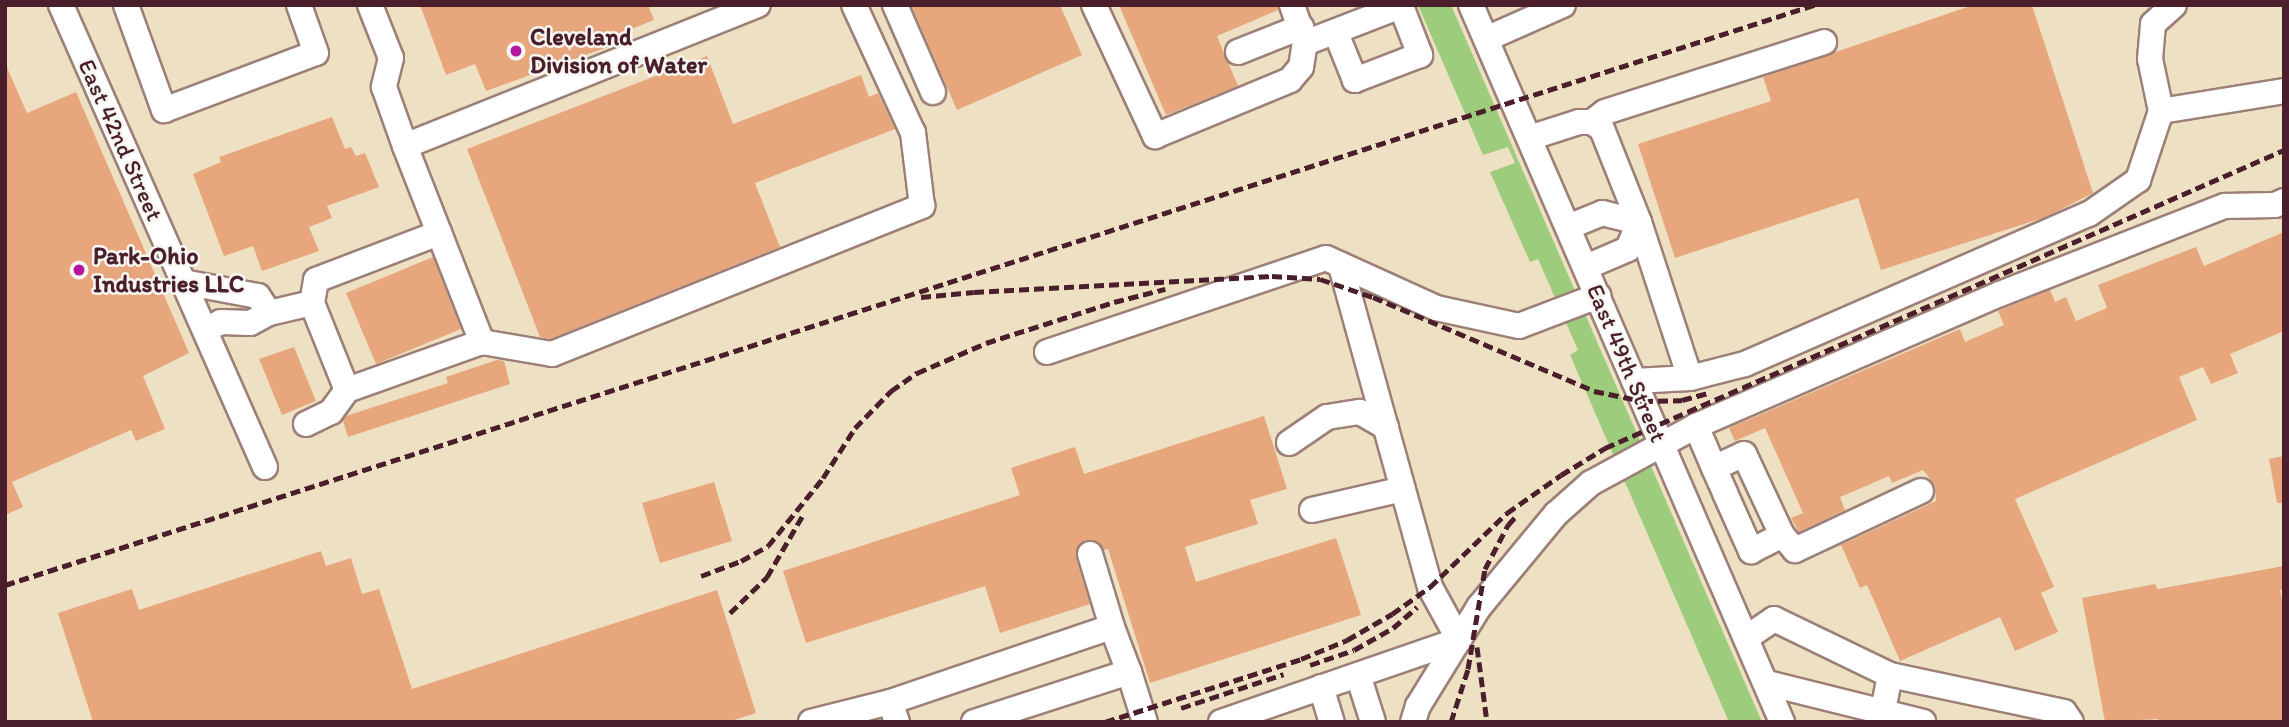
<!DOCTYPE html>
<html>
<head>
<meta charset="utf-8">
<style>
  body { margin:0 }
  #map { position:relative; width:2289px; height:727px; overflow:hidden; background:#eee1c3; font-family:Itim,sans-serif }
  div>[style] { position:absolute }
  .green>* { inset:0; background:#9ccc7c }
  .building>* { inset:0; background:#e8a67d }
  .roads { filter:drop-shadow(2px 0 #9c8077) drop-shadow(-2px 0 #9c8077) drop-shadow(0 2px #9c8077) drop-shadow(0 -2px #9c8077) }
  .minor>* { height:24px; margin:-12px; padding:0 12px; transform-origin:12px; border-radius:12px; background:#fff }
  .rail>* { height:5px; margin-top:-2.5px; transform-origin:0; background:repeating-linear-gradient(90deg,#4a1f2b 0 10px,transparent 0 15px) }
  .dots>* { width:19px; height:19px; translate:-50% -50%; box-sizing:border-box; border:4px solid #f6f6f2; border-radius:50% }
  span { translate:-50% -50%; white-space:nowrap; text-align:center; line-height:1.15; -webkit-text-stroke:5px #f6f6f2; paint-order:stroke }
  .poi-label { font-size:24px; color:#4a1f2b; font-weight:700 }
  .left { translate:0 -50%; text-align:left }
  .street-label { font-size:24px; color:#4a1f2b }
  .frame { position:absolute; inset:0; border:7px solid #4a1f2b; pointer-events:none }
</style>
</head>
<body>
<div id="map">
  <div class="green">
    <i style="clip-path:polygon(1418px 5px,1451px 5px,1762px 722px,1729px 722px,1570px 355px,1578px 350px,1538px 259px,1530px 262px,1490px 172px,1515px 163px,1508px 147px,1483px 155px)"></i>
  </div>
  <div class="building">
    <i style="clip-path:polygon(420px 5px,648px 5px,654px 20px,627px 31px,630px 39px,486px 91px,475px 64px,446px 75px)"></i>
    <i style="clip-path:polygon(911px 5px,1060px 5px,1082px 55px,957px 110px)"></i>
    <i style="clip-path:polygon(1119px 5px,1278px 5px,1278px 10px,1217px 36px,1238px 86px,1166px 115px)"></i>
    <i style="clip-path:polygon(1973px 5px,2032px 5px,2093px 193px,2046px 217px,1881px 270px,1858px 198px,1675px 258px,1638px 144px,1771px 101px,1763px 77px)"></i>
    <i style="clip-path:polygon(707px 56px,733px 124px,861px 75px,869px 97px,878px 93px,895px 129px,755px 183px,780px 247px,550px 339px,540px 337px,467px 149px)"></i>
    <i style="clip-path:polygon(5px 63px,27px 113px,76px 92px,189px 353px,143px 376px,165px 429px,136px 441px,131px 430px,12px 482px,23px 507px,5px 515px)"></i>
    <i style="clip-path:polygon(332px 117px,345px 149px,351px 147px,356px 156px,365px 153px,379px 187px,327px 206px,332px 218px,309px 227px,319px 251px,262px 271px,253px 246px,224px 256px,193px 174px,221px 162px,219px 157px)"></i>
    <i style="clip-path:polygon(2284px 232px,2284px 331px,2230px 354px,2238px 373px,2211px 384px,2203px 367px,2179px 377px,2197px 420px,2015px 499px,2054px 587px,2041px 593px,2058px 632px,2015px 651px,2000px 617px,1900px 661px,1867px 585px,1860px 588px,1841px 545px,1936px 501px,1935px 485px,1923px 470px,1892px 483px,1889px 476px,1840px 497px,1845px 510px,1799px 532px,1791px 518px,1803px 513px,1765px 428px,1735px 441px,1729px 428px,1960px 329px,1965px 342px,2004px 325px,1998px 311px,2050px 290px,2055px 302px,2066px 297px,2076px 321px,2107px 308px,2098px 285px,2196px 247px,2204px 266px)"></i>
    <i style="clip-path:polygon(433px 257px,461px 329px,376px 364px,346px 293px)"></i>
    <i style="clip-path:polygon(294px 347px,316px 401px,282px 415px,259px 359px)"></i>
    <i style="clip-path:polygon(497px 360px,504px 361px,510px 384px,348px 437px,343px 421px,346px 416px,448px 383px,446px 377px)"></i>
    <i style="clip-path:polygon(1264px 416px,1287px 489px,1250px 500px,1258px 524px,1185px 547px,1196px 582px,1336px 538px,1361px 615px,1150px 683px,1108px 549px,1104px 550px,1094px 540px,1086px 540px,1079px 544px,1076px 558px,1090px 604px,1000px 633px,985px 586px,806px 643px,783px 571px,1020px 495px,1011px 468px,1075px 447px,1084px 474px)"></i>
    <i style="clip-path:polygon(2284px 456px,2284px 503px,2277px 503px,2269px 459px)"></i>
    <i style="clip-path:polygon(714px 482px,732px 541px,660px 563px,642px 503px)"></i>
    <i style="clip-path:polygon(321px 551px,326px 566px,351px 558px,362px 594px,379px 589px,412px 689px,717px 590px,756px 713px,728px 722px,93px 722px,58px 613px,132px 589px,139px 610px)"></i>
    <i style="clip-path:polygon(2284px 566px,2284px 590px,2280px 590px,2284px 611px,2284px 722px,2158px 722px,2158px 719px,2105px 722px,2082px 598px,2155px 584px,2158px 589px)"></i>
  </div>
  <div class="roads">
    <div class="minor">
      <i style="left:61px;top:5px;width:505px;rotate:66.18deg"></i>
      <i style="left:126px;top:5px;width:112px;rotate:70.1deg"></i>
      <i style="left:164px;top:110px;width:162px;rotate:-20.6deg"></i>
      <i style="left:316px;top:53px;width:51px;rotate:-109.5deg"></i>
      <i style="left:370px;top:5px;width:57px;rotate:68.4deg"></i>
      <i style="left:391px;top:58px;width:30px;rotate:104deg"></i>
      <i style="left:384px;top:87px;width:63px;rotate:70.4deg"></i>
      <i style="left:405px;top:146px;width:380px;rotate:-21.8deg"></i>
      <i style="left:895px;top:5px;width:95px;rotate:66.4deg"></i>
      <i style="left:1094px;top:5px;width:145px;rotate:65deg"></i>
      <i style="left:1155px;top:136px;width:146px;rotate:-22.5deg"></i>
      <i style="left:1290px;top:80px;width:17px;rotate:-50deg"></i>
      <i style="left:1301px;top:67px;width:24px;rotate:-81deg"></i>
      <i style="left:1305px;top:43px;width:40px;rotate:-108.9deg"></i>
      <i style="left:1471px;top:5px;width:782px;rotate:66.55deg"></i>
      <i style="left:1486px;top:39px;width:84px;rotate:-23.8deg"></i>
      <i style="left:1305px;top:43px;width:103px;rotate:-21.1deg"></i>
      <i style="left:1401px;top:6px;width:53px;rotate:68.8deg"></i>
      <i style="left:1420px;top:55px;width:70px;rotate:159deg"></i>
      <i style="left:1355px;top:80px;width:51px;rotate:-112deg"></i>
      <i style="left:1238px;top:52px;width:68px;rotate:-21.6deg"></i>
      <i style="left:2161px;top:111px;width:125px;rotate:-9.2deg"></i>
      <i style="left:1592px;top:122px;width:16px;rotate:-38deg"></i>
      <i style="left:1605px;top:112px;width:230px;rotate:-17.7deg"></i>
      <i style="left:1529px;top:138px;width:52px;rotate:-17.7deg"></i>
      <i style="left:1579px;top:122px;width:13px"></i>
      <i style="left:1592px;top:122px;width:12px;rotate:35deg"></i>
      <i style="left:1602px;top:129px;width:100px;rotate:68.3deg"></i>
      <i style="left:1639px;top:222px;width:164px;rotate:71.9deg"></i>
      <i style="left:405px;top:146px;width:211px;rotate:68.6deg"></i>
      <i style="left:482px;top:342px;width:71px;rotate:9.7deg"></i>
      <i style="left:552px;top:354px;width:399px;rotate:-21.8deg"></i>
      <i style="left:922px;top:206px;width:74px;rotate:-97deg"></i>
      <i style="left:913px;top:133px;width:141px;rotate:-114.7deg"></i>
      <i style="left:1568px;top:227px;width:37px;rotate:-22deg"></i>
      <i style="left:1602px;top:213px;width:38px;rotate:14deg"></i>
      <i style="left:1586px;top:267px;width:46px;rotate:-23.2deg"></i>
      <i style="left:1628px;top:249px;width:29px;rotate:-68deg"></i>
      <i style="left:183px;top:282px;width:76px;rotate:10.6deg"></i>
      <i style="left:258px;top:296px;width:20px;rotate:57deg"></i>
      <i style="left:269px;top:313px;width:21px;rotate:152deg"></i>
      <i style="left:250px;top:323px;width:29px;rotate:-178deg"></i>
      <i style="left:221px;top:322px;width:18px;rotate:153deg"></i>
      <i style="left:312px;top:303px;width:23px;rotate:-80deg"></i>
      <i style="left:316px;top:280px;width:132px;rotate:-20.9deg"></i>
      <i style="left:269px;top:313px;width:44px;rotate:-13.1deg"></i>
      <i style="left:312px;top:303px;width:94px;rotate:68.1deg"></i>
      <i style="left:347px;top:390px;width:143px;rotate:-19.6deg"></i>
      <i style="left:1047px;top:352px;width:294px;rotate:-18.6deg"></i>
      <i style="left:1326px;top:258px;width:121px;rotate:24.4deg"></i>
      <i style="left:1436px;top:308px;width:85px;rotate:12.2deg"></i>
      <i style="left:1519px;top:326px;width:85px;rotate:-20.8deg"></i>
      <i style="left:1634px;top:381px;width:56px;rotate:-3.1deg"></i>
      <i style="left:1690px;top:378px;width:57px;rotate:-14.3deg"></i>
      <i style="left:1745px;top:364px;width:375px;rotate:-23.6deg"></i>
      <i style="left:2089px;top:214px;width:60px;rotate:-34.8deg"></i>
      <i style="left:2138px;top:180px;width:73px;rotate:-71.6deg"></i>
      <i style="left:2161px;top:111px;width:53px;rotate:-101.9deg"></i>
      <i style="left:2150px;top:59px;width:35px;rotate:-85deg"></i>
      <i style="left:2153px;top:24px;width:28px;rotate:-42deg"></i>
      <i style="left:306px;top:424px;width:28px;rotate:-26deg"></i>
      <i style="left:331px;top:412px;width:27px;rotate:-54deg"></i>
      <i style="left:1696px;top:426px;width:46px;rotate:66.8deg"></i>
      <i style="left:1714px;top:468px;width:27px;rotate:66deg"></i>
      <i style="left:1725px;top:493px;width:64px;rotate:65.9deg"></i>
      <i style="left:1751px;top:551px;width:35px;rotate:-27deg"></i>
      <i style="left:1782px;top:535px;width:89px;rotate:-115.1deg"></i>
      <i style="left:1744px;top:454px;width:33px;rotate:155deg"></i>
      <i style="left:1289px;top:443px;width:46px;rotate:-34.4deg"></i>
      <i style="left:1327px;top:417px;width:33px;rotate:-9deg"></i>
      <i style="left:1360px;top:412px;width:30px;rotate:30deg"></i>
      <i style="left:1312px;top:510px;width:93px;rotate:-13deg"></i>
      <i style="left:1782px;top:535px;width:20px;rotate:49deg"></i>
      <i style="left:1795px;top:550px;width:139px;rotate:-25.1deg"></i>
      <i style="left:1090px;top:554px;width:76px;rotate:73.2deg"></i>
      <i style="left:1746px;top:638px;width:34px;rotate:-34deg"></i>
      <i style="left:1774px;top:619px;width:129px;rotate:25.8deg"></i>
      <i style="left:1890px;top:675px;width:38px;rotate:101deg"></i>
      <i style="left:1129px;top:672px;width:52px;rotate:72.3deg"></i>
      <i style="left:1358px;top:675px;width:49px;rotate:72.3deg"></i>
      <i style="left:1890px;top:675px;width:178px;rotate:12deg"></i>
      <i style="left:2064px;top:712px;width:12px;rotate:55deg"></i>
      <i style="left:1767px;top:683px;width:161px;rotate:14deg"></i>
      <i style="left:1321px;top:687px;width:37px;rotate:73deg"></i>
      <i style="left:811px;top:722px;width:81px;rotate:-14.2deg"></i>
      <i style="left:897px;top:722px;width:21px;rotate:-109deg"></i>
      <i style="left:890px;top:702px;width:234px;rotate:-18.7deg"></i>
      <i style="left:1112px;top:627px;width:48px;rotate:69.3deg"></i>
      <i style="left:1129px;top:672px;width:163px;rotate:162.1deg"></i>
      <i style="left:1221px;top:722px;width:252px;rotate:-19deg"></i>
      <i style="left:1459px;top:640px;width:60px;rotate:-118.7deg"></i>
      <i style="left:1430px;top:587px;width:334px;rotate:-105.5deg"></i>
      <i style="left:1413px;top:722px;width:17px;rotate:-73deg"></i>
      <i style="left:1418px;top:706px;width:116px;rotate:-58.4deg"></i>
      <i style="left:1479px;top:607px;width:121px;rotate:-50.4deg"></i>
      <i style="left:1556px;top:514px;width:47px;rotate:-41.5deg"></i>
      <i style="left:1591px;top:483px;width:119px;rotate:-28.5deg"></i>
      <i style="left:1696px;top:426px;width:331px;rotate:-23.5deg"></i>
      <i style="left:2000px;top:294px;width:242px;rotate:-21.4deg"></i>
      <i style="left:2225px;top:206px;width:50px;rotate:-1.1deg"></i>
      <i style="left:2275px;top:205px;width:10px;rotate:-24deg"></i>
    </div>
  </div>
  <div class="rail">
    <i style="left:921px;top:297px;width:53px;rotate:-5.4deg"></i>
    <i style="left:974px;top:292px;width:298px;rotate:-3.1deg"></i>
    <i style="left:1272px;top:276px;width:48px;rotate:3.6deg"></i>
    <i style="left:1320px;top:279px;width:56px;rotate:18.8deg"></i>
    <i style="left:1373px;top:297px;width:240px;rotate:23deg"></i>
    <i style="left:1594px;top:391px;width:50px;rotate:11.5deg"></i>
    <i style="left:1643px;top:401px;width:39px;rotate:-1deg"></i>
    <i style="left:1682px;top:400px;width:28px;rotate:-15deg"></i>
    <i style="left:701px;top:576px;width:43px;rotate:-20.6deg"></i>
    <i style="left:741px;top:561px;width:31px;rotate:-29deg"></i>
    <i style="left:768px;top:546px;width:87px;rotate:-51deg"></i>
    <i style="left:823px;top:478px;width:59px;rotate:-57.4deg"></i>
    <i style="left:855px;top:428px;width:52px;rotate:-45.8deg"></i>
    <i style="left:891px;top:391px;width:32px;rotate:-35deg"></i>
    <i style="left:917px;top:373px;width:75px;rotate:-23.5deg"></i>
    <i style="left:986px;top:343px;width:134px;rotate:-17.8deg"></i>
    <i style="left:1114px;top:302px;width:53px;rotate:-14.3deg"></i>
    <i style="left:5px;top:585px;width:1900px;rotate:-17.78deg"></i>
    <i style="left:730px;top:613px;width:52px;rotate:-44.2deg"></i>
    <i style="left:767px;top:577px;width:72px;rotate:-59.9deg"></i>
    <i style="left:1477px;top:647px;width:76px;rotate:82.4deg"></i>
    <i style="left:1310px;top:665px;width:46px;rotate:-18.8deg"></i>
    <i style="left:1354px;top:650px;width:45px;rotate:-29.4deg"></i>
    <i style="left:1393px;top:628px;width:32px;rotate:-41deg"></i>
    <i style="left:1181px;top:708px;width:108px;rotate:-18.3deg"></i>
    <i style="left:1105px;top:722px;width:206px;rotate:-17.8deg"></i>
    <i style="left:1301px;top:659px;width:50px;rotate:-22.4deg"></i>
    <i style="left:1347px;top:640px;width:52px;rotate:-30deg"></i>
    <i style="left:1392px;top:614px;width:47px;rotate:-35.4deg"></i>
    <i style="left:1430px;top:587px;width:107px;rotate:-43.9deg"></i>
    <i style="left:1507px;top:513px;width:66px;rotate:-35.1deg"></i>
    <i style="left:1561px;top:475px;width:52px;rotate:-31.5deg"></i>
    <i style="left:1605px;top:448px;width:742px;rotate:-23.7deg"></i>
    <i style="left:1451px;top:722px;width:56px;rotate:-72.2deg"></i>
    <i style="left:1468px;top:669px;width:101px;rotate:-80.4deg"></i>
    <i style="left:1485px;top:569px;width:50px;rotate:-62.4deg"></i>
    <i style="left:1508px;top:525px;width:13px;rotate:-48deg"></i>
  </div>
  <div class="dots">
    <i style="left:516px;top:51px;background:#b5179e"></i>
    <i style="left:79px;top:270px;background:#b5179e"></i>
  </div>
  <div class="poi-label">
    <span class="left" style="left:530px;top:51px">Cleveland<br>Division of Water</span>
    <span class="left" style="left:93px;top:270px">Park-Ohio<br>Industries LLC</span>
  </div>
  <div class="street-label">
    <span style="left:121px;top:140px;rotate:66deg">East 42nd Street</span>
    <span style="left:1627px;top:363px;rotate:67deg">East 49th Street</span>
  </div>
  <div class="frame"></div>
</div>
</body>
</html>
